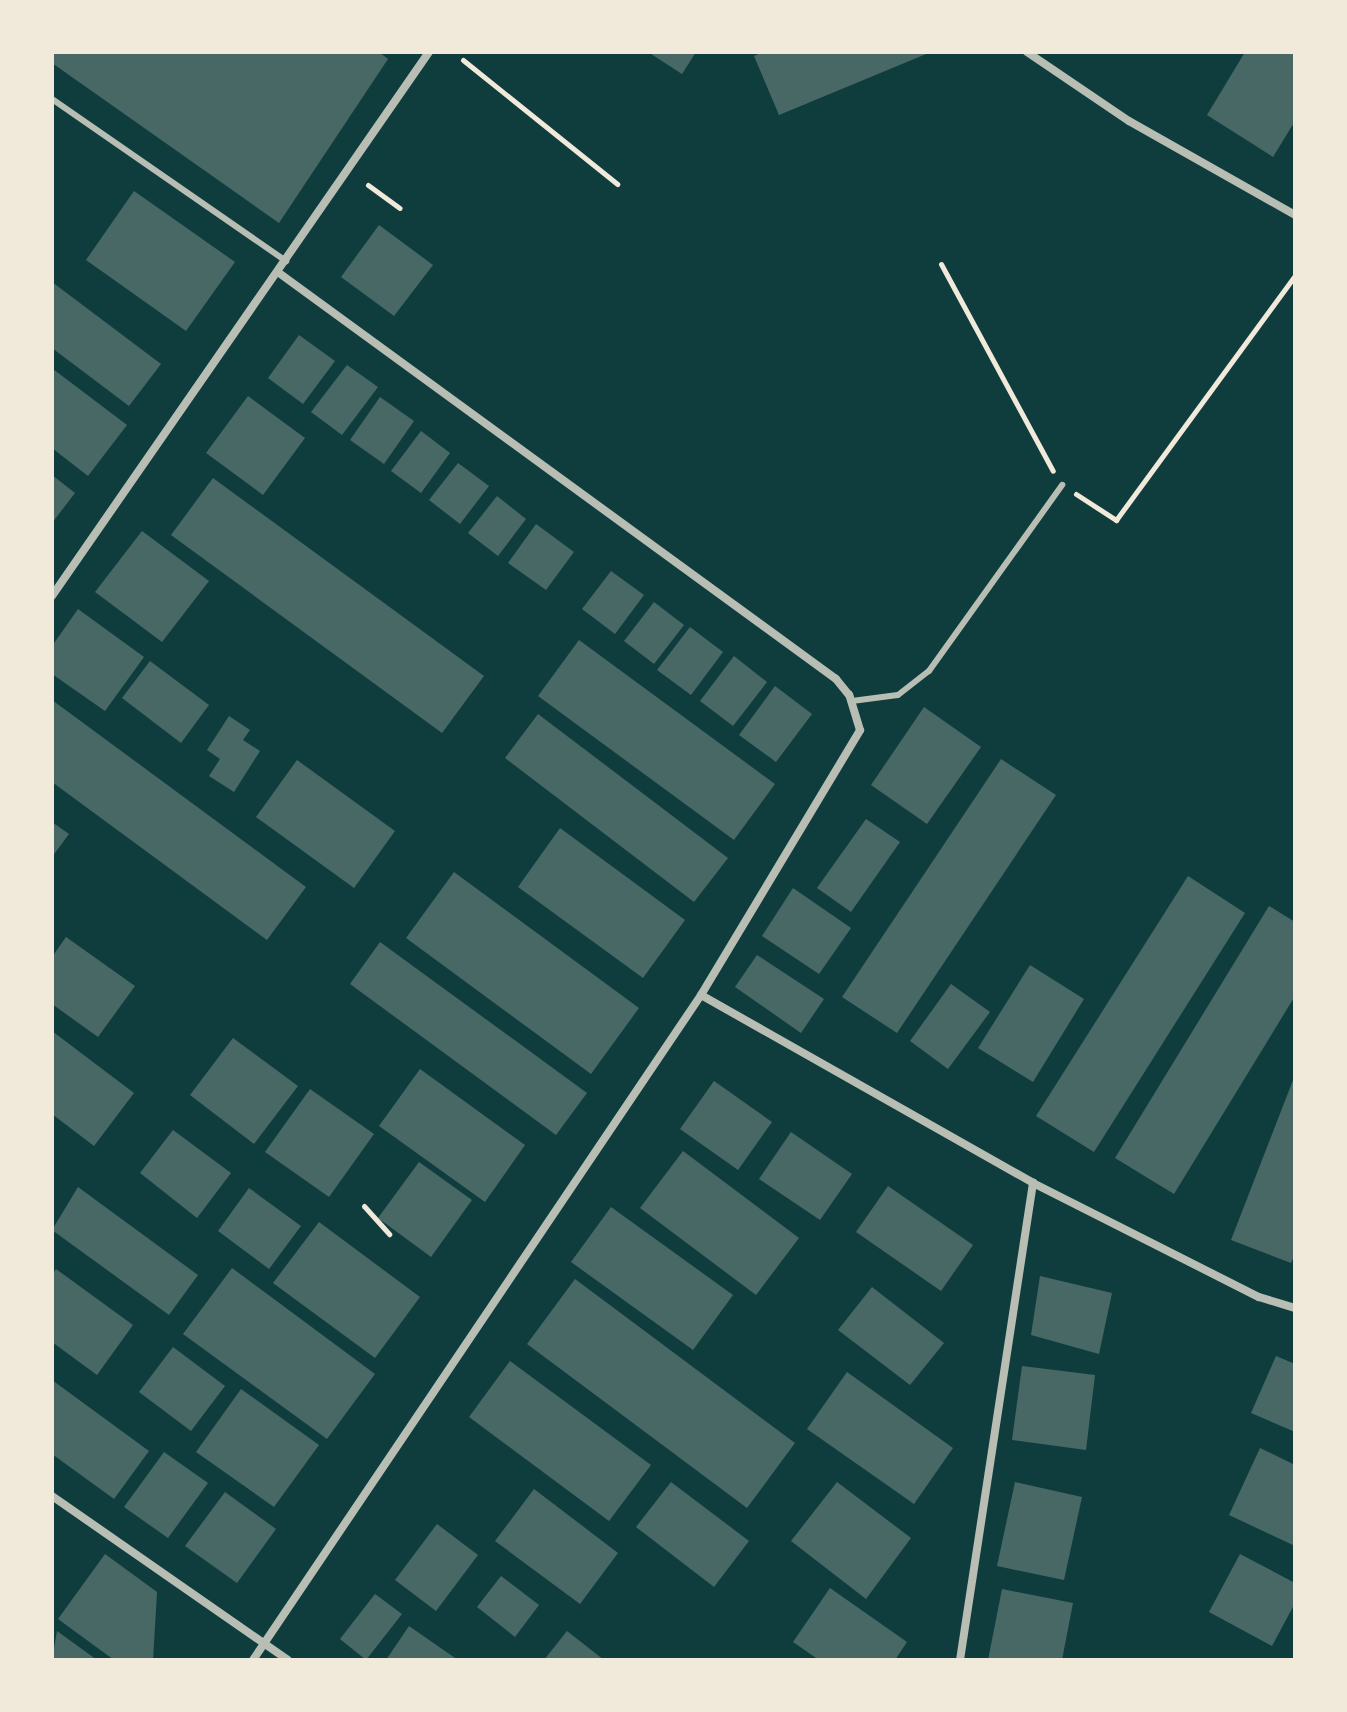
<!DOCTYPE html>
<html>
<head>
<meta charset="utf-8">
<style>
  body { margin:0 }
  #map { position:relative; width:1347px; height:1712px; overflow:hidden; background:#0f3d3e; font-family:"Roboto Condensed",sans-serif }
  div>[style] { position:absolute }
  .building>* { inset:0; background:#486865 }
  .path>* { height:5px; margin:-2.5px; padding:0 2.5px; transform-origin:2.5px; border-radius:2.5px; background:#f1e9da }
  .service>* { height:6px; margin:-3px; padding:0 3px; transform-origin:3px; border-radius:3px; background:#b8beb3 }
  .minor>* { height:8px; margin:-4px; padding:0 4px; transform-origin:4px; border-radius:4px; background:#b8beb3 }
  span { translate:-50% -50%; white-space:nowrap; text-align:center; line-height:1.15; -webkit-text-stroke:8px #f1e9da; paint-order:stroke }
  .frame { position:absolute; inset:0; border:54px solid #f1e9da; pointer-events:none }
</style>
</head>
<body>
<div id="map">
  <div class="building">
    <i style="clip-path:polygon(52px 52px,379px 52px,388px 59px,279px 223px,52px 63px)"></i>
    <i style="clip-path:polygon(648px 52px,696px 52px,682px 74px)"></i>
    <i style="clip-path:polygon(763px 52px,931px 52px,779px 115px,754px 56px)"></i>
    <i style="clip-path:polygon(1245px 52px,1295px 52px,1295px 121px,1273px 157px,1207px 115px)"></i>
    <i style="clip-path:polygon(134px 191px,235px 262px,186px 331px,86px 260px)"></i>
    <i style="clip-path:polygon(379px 225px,433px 265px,394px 316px,341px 277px)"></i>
    <i style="clip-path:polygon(52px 282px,161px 364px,129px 406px,52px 348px)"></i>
    <i style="clip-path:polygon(299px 335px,335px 361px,303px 404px,268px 378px)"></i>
    <i style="clip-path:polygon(347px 365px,378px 387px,342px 435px,311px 412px)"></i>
    <i style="clip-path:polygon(53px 369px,127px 425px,88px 476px,52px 448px)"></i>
    <i style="clip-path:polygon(248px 396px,305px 438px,263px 495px,206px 453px)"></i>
    <i style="clip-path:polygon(380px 397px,414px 421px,384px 464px,350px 440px)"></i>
    <i style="clip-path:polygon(421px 431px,450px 453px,421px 493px,391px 471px)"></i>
    <i style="clip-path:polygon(458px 463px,489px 486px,460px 524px,429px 500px)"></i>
    <i style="clip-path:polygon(52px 475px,75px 493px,52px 523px)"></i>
    <i style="clip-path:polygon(213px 478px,484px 676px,442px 733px,171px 535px)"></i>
    <i style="clip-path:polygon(497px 496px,526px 519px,498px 556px,468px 533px)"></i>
    <i style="clip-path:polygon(536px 524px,574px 552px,546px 590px,508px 563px)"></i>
    <i style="clip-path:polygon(142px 531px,209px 581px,162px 642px,95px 592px)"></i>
    <i style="clip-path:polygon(611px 571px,644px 595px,615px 634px,582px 609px)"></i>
    <i style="clip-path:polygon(654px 602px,684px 625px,654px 664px,624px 641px)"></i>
    <i style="clip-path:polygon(78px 609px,144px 657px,105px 711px,52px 674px,52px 646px)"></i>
    <i style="clip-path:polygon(690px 627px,723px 652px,691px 695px,657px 670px)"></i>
    <i style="clip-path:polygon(579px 640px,775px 784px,734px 840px,538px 696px)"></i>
    <i style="clip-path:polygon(734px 656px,767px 682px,733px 726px,700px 701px)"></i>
    <i style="clip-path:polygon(150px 661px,209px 705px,181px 743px,122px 698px)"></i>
    <i style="clip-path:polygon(775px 686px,812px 714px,776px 762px,739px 735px)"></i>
    <i style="clip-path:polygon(52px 700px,306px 887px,267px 940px,52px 782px)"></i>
    <i style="clip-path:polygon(924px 707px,981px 747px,927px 824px,871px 785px)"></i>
    <i style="clip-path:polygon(538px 714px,728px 858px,694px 902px,505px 758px)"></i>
    <i style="clip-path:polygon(229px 716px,250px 730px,243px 740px,260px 751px,234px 792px,209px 776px,220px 759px,207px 750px)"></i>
    <i style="clip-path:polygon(1001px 759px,1056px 795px,897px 1033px,842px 997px)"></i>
    <i style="clip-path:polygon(297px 760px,395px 831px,354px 888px,256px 817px)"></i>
    <i style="clip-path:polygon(866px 819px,900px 842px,851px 912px,817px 888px)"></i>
    <i style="clip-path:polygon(52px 822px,69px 834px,52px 857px)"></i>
    <i style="clip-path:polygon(560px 828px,685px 920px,643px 978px,518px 887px)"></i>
    <i style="clip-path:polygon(454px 872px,639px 1008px,591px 1074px,406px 938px)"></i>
    <i style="clip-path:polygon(1188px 876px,1245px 913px,1094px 1152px,1036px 1116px)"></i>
    <i style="clip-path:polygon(793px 888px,851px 928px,819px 974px,762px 936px)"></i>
    <i style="clip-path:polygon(1269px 906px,1295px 922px,1295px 996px,1174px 1194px,1115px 1158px)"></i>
    <i style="clip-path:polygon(66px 937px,135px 986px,98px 1037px,52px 1004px,52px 957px)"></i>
    <i style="clip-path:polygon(380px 942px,587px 1093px,556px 1135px,350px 984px)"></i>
    <i style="clip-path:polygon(757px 955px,824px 999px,801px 1033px,735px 987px)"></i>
    <i style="clip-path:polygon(1030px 965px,1084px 999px,1033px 1082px,978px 1048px)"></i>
    <i style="clip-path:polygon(951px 984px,990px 1012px,948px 1069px,910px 1041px)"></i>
    <i style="clip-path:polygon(52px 1031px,134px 1093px,94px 1146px,52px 1114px)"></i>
    <i style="clip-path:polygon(233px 1038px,298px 1086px,254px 1144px,190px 1095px)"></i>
    <i style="clip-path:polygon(420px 1069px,525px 1145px,485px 1202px,379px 1126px)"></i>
    <i style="clip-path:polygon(1295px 1075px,1295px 1254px,1291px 1263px,1231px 1240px)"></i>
    <i style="clip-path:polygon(714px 1081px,772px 1122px,738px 1170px,680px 1129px)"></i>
    <i style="clip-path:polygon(310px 1089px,374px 1134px,329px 1197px,265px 1152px)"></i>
    <i style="clip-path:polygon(173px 1130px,231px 1173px,197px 1218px,140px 1173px)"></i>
    <i style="clip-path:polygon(791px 1132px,852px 1174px,820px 1220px,759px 1179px)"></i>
    <i style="clip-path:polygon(683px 1151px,799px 1238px,756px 1295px,640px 1208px)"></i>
    <i style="clip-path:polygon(419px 1162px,472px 1200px,431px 1257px,378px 1218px)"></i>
    <i style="clip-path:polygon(888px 1186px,973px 1245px,941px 1291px,856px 1232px)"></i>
    <i style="clip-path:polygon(78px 1187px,198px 1275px,169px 1315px,52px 1230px)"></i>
    <i style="clip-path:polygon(249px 1188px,301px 1226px,269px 1269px,218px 1231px)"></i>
    <i style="clip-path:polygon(611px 1207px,733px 1295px,693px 1350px,571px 1262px)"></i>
    <i style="clip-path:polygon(319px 1222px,420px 1297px,375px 1358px,273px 1283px)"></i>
    <i style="clip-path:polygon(232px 1268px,375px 1374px,327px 1439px,183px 1334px)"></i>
    <i style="clip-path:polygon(56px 1269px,133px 1325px,97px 1375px,52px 1342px,52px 1275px)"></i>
    <i style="clip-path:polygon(1040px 1276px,1112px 1293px,1099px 1354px,1031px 1335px)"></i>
    <i style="clip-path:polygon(575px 1279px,795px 1443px,747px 1508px,527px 1344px)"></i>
    <i style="clip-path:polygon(872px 1287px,944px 1343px,910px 1385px,838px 1330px)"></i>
    <i style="clip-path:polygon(173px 1347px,225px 1386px,191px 1431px,139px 1392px)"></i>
    <i style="clip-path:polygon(1276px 1356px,1295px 1364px,1295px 1432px,1251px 1413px)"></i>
    <i style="clip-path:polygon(510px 1361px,651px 1465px,609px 1521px,469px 1417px)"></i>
    <i style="clip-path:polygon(1022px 1366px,1095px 1375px,1086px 1450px,1012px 1440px)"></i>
    <i style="clip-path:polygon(847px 1372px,953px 1448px,914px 1504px,807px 1429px)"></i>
    <i style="clip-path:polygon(52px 1380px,149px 1451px,114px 1499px,52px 1454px)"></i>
    <i style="clip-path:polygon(241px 1389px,319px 1445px,274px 1507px,196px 1452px)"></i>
    <i style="clip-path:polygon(1260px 1448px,1295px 1465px,1295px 1546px,1229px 1515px)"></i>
    <i style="clip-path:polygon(164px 1452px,208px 1483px,168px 1538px,124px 1507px)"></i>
    <i style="clip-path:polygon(671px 1482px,749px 1541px,714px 1587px,636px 1527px)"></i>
    <i style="clip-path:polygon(837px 1482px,911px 1538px,866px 1599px,791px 1541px)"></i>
    <i style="clip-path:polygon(1015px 1482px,1082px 1497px,1064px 1580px,997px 1566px)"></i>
    <i style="clip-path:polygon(534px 1489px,618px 1553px,580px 1604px,495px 1541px)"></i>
    <i style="clip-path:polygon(225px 1492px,276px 1529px,237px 1583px,185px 1546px)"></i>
    <i style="clip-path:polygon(437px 1524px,478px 1555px,436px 1611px,395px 1580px)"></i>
    <i style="clip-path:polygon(105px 1554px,157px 1592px,153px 1660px,114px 1660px,58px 1619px)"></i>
    <i style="clip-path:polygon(1240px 1554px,1295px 1583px,1295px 1603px,1272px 1646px,1209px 1612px)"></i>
    <i style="clip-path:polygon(501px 1576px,539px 1605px,515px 1637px,477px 1607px)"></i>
    <i style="clip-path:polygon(830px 1588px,907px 1642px,895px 1660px,819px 1660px,793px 1642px)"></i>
    <i style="clip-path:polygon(1002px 1589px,1073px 1603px,1062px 1660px,988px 1660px)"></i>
    <i style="clip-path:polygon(375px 1594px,402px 1614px,366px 1660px,340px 1639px)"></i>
    <i style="clip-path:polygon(409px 1626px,458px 1660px,386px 1660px)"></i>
    <i style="clip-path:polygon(57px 1631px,97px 1660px,52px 1660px)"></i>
    <i style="clip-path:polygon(567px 1631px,604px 1660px,544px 1660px)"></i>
  </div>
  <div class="path">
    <i style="left:463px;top:60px;width:198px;rotate:38.8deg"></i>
    <i style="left:368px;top:185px;width:39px;rotate:36deg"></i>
    <i style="left:941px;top:264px;width:235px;rotate:61.6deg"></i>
    <i style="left:1076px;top:494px;width:48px;rotate:33deg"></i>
    <i style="left:1116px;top:520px;width:303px;rotate:-53.8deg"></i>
    <i style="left:364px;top:1206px;width:38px;rotate:48deg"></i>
  </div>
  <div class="service">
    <i style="left:52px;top:99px;width:285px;rotate:34.7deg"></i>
    <i style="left:852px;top:701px;width:46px;rotate:-7.4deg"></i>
    <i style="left:898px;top:695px;width:39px;rotate:-38deg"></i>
    <i style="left:929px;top:671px;width:229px;rotate:-54.4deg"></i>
  </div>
  <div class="minor">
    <i style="left:1027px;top:52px;width:123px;rotate:34.1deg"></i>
    <i style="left:1129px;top:121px;width:191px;rotate:29.5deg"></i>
    <i style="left:52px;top:596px;width:662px;rotate:-55.28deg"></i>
    <i style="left:701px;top:995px;width:382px;rotate:29.5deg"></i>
    <i style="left:1033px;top:1183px;width:253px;rotate:26.8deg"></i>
    <i style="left:1259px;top:1297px;width:38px;rotate:17deg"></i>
    <i style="left:52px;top:1496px;width:287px;rotate:34.8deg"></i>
    <i style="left:253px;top:1660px;width:802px;rotate:-56.03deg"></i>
    <i style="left:701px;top:995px;width:309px;rotate:-59deg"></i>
    <i style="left:860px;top:730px;width:37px;rotate:-107deg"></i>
    <i style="left:849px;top:695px;width:21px;rotate:-129deg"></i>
    <i style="left:836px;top:679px;width:689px;rotate:-143.91deg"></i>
    <i style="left:960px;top:1660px;width:483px;rotate:-81.3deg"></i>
  </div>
  <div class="frame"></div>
</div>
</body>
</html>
